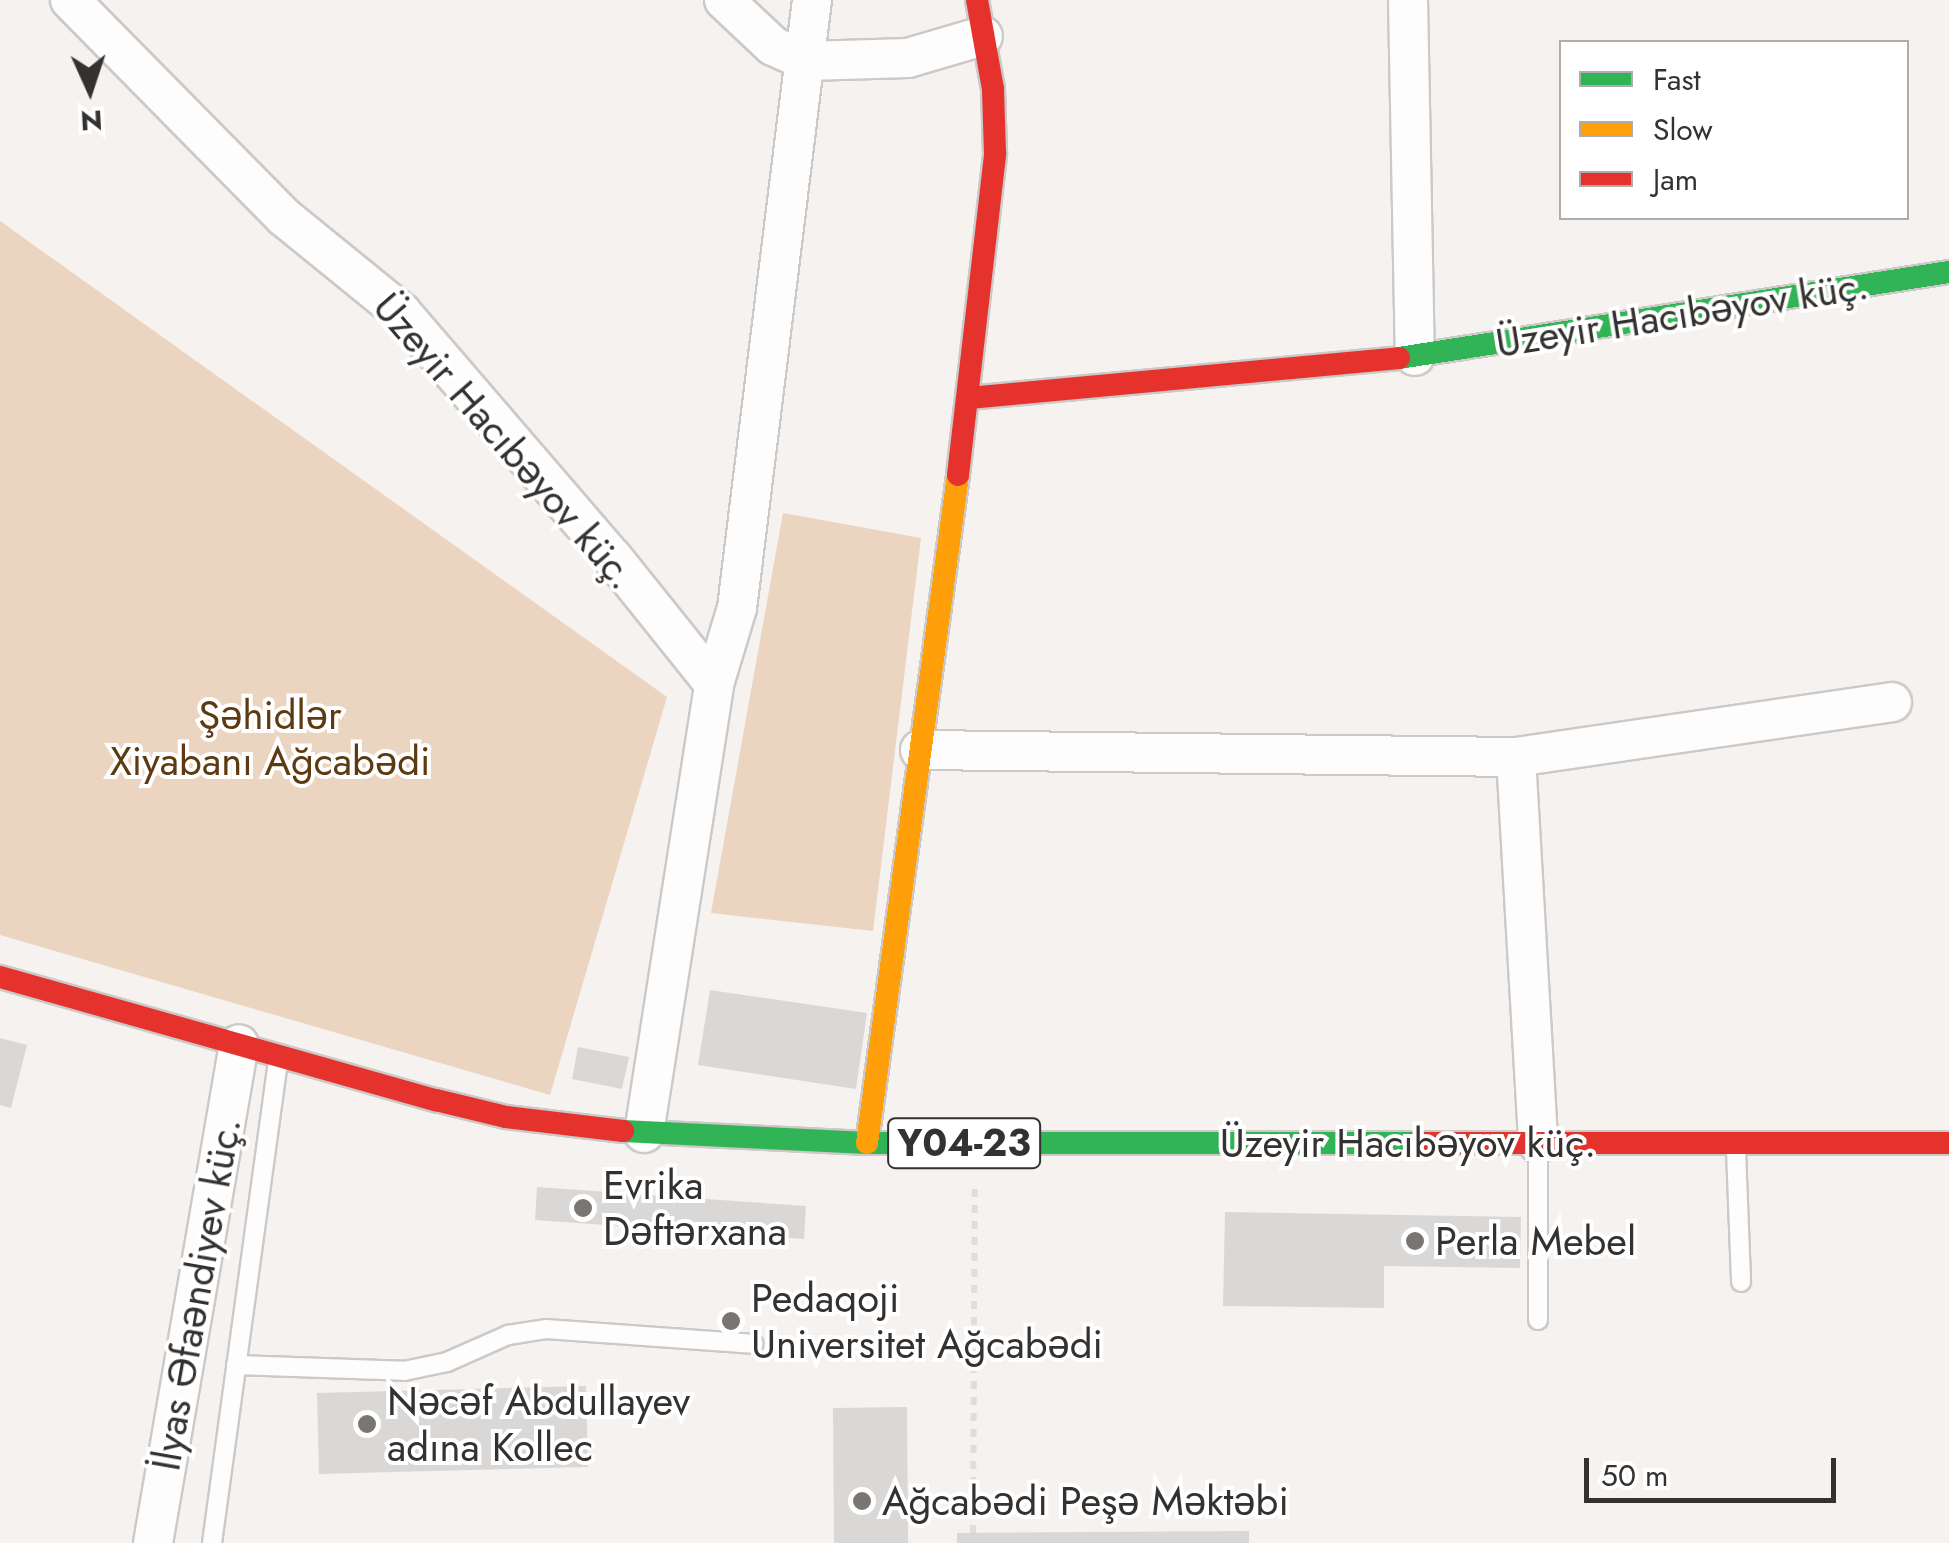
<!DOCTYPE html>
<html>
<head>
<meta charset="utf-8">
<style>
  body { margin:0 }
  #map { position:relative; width:1949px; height:1543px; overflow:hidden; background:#f5f2f0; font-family:Jost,sans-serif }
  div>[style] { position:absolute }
  .green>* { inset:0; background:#ebd4c0 }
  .building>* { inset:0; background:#dad8d6 }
  .path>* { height:6px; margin-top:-3px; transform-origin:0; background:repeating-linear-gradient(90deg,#dfdedd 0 8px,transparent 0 16px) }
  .roads { filter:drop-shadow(2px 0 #ccc9c7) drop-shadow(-2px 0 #ccc9c7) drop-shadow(0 2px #ccc9c7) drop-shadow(0 -2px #ccc9c7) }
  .lane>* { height:18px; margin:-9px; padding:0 9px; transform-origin:9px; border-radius:9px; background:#fefdfd }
  .street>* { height:38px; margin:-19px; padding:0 19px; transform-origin:19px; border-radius:19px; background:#fefdfd }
  .fast>* { height:22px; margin:-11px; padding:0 11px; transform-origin:11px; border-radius:11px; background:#30b455 }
  .slow>* { height:22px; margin:-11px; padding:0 11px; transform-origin:11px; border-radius:11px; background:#ff9f0a }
  .jam>* { height:22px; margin:-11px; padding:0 11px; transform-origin:11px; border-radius:11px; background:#e5322d }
  .dots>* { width:28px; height:28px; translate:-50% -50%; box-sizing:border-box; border:5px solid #fff; border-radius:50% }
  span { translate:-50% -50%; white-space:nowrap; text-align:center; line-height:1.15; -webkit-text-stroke:8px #fff; paint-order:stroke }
  .shield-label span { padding:2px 8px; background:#fff; border:2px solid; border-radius:8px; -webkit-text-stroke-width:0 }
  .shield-label { font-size:38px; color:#343230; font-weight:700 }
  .street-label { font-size:40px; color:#343230 }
  .park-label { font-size:40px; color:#5e3a12 }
  .poi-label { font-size:40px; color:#343230 }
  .left { translate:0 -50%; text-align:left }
  .legend { position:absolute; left:1559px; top:40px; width:350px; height:180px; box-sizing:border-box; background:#fff; border:2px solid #aeadac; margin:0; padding:12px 18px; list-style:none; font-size:30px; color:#343230 }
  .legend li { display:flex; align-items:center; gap:20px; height:50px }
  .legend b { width:50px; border:2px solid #aeadac }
  .north { position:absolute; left:40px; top:40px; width:100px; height:100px; -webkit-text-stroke:8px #fff; paint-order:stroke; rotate:177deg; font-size:28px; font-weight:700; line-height:40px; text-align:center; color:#343230 }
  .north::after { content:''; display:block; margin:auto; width:35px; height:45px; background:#343230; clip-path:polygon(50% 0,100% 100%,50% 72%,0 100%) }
  .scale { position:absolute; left:1584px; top:1458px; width:252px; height:45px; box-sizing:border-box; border:5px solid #343230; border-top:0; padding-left:12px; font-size:30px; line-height:35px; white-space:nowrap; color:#343230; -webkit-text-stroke:8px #fff; paint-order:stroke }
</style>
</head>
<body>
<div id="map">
  <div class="green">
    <i style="clip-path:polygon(0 221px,667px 697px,550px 1095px,0 935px)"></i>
    <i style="clip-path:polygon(783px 513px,921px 538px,873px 931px,711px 913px)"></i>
  </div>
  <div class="building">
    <i style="clip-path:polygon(710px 990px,867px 1013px,856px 1089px,698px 1065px)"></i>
    <i style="clip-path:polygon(0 1038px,27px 1045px,11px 1108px,0 1105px)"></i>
    <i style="clip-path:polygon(578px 1047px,629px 1057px,622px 1089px,572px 1079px)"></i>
    <i style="clip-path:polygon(537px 1187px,806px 1206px,804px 1239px,535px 1220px)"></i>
    <i style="clip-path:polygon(1225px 1212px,1521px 1217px,1520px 1268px,1384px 1266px,1384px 1308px,1223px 1306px)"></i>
    <i style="clip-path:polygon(586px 1386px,588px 1467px,319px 1474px,317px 1393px)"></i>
    <i style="clip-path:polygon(907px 1407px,908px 1543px,834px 1543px,833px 1408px)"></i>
    <i style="clip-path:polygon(1249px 1531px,1249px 1543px,957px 1543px,957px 1533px)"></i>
  </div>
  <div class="path">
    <i style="left:973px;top:1533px;width:349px;rotate:-89.7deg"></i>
  </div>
  <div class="roads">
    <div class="lane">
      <i style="left:1736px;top:1150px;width:132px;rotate:87.8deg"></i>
      <i style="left:1538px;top:1320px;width:172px;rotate:-90deg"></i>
      <i style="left:236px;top:1365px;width:168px;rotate:2deg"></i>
      <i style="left:404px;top:1371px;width:44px;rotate:-11.8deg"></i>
      <i style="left:447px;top:1362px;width:67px;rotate:-23.9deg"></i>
      <i style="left:508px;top:1335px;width:38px;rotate:-9deg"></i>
      <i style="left:546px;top:1329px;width:208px;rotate:4.1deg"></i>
      <i style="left:212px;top:1543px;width:486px;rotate:-82.2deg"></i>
    </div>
    <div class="street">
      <i style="left:70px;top:0;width:305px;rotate:45.4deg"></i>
      <i style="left:284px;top:217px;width:152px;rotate:39.1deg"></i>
      <i style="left:402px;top:313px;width:323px;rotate:49.3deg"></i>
      <i style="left:613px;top:558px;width:161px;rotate:51.3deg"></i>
      <i style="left:724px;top:0;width:67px;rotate:43.2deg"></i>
      <i style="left:773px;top:46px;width:37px;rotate:24deg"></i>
      <i style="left:807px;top:61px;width:101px;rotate:-1.7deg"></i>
      <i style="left:908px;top:58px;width:78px;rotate:-16.3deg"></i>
      <i style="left:1408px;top:0;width:356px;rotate:88.9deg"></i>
      <i style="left:920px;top:750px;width:596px;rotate:0.67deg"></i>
      <i style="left:1516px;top:757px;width:380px;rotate:-8.3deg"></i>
      <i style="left:1516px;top:757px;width:387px;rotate:86.7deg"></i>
      <i style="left:644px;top:1133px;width:454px;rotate:-81.1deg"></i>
      <i style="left:714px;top:684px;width:79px;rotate:-73.2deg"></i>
      <i style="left:737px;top:608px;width:613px;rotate:-82.97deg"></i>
      <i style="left:153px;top:1543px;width:506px;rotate:-80.22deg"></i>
    </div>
    <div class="fast">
      <i style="left:1399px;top:358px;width:557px;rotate:-8.89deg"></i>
      <i style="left:623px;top:1131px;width:244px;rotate:2.8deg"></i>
      <i style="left:867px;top:1143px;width:549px"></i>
    </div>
    <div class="slow">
      <i style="left:867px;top:1143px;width:674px;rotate:-82.24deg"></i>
    </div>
    <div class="jam">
      <i style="left:969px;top:398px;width:432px;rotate:-5.3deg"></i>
      <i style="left:958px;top:475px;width:324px;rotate:-83.4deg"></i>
      <i style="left:995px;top:153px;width:64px;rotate:-91.8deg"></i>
      <i style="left:993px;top:89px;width:90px;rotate:-100.2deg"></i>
      <i style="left:0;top:977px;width:453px;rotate:15.8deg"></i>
      <i style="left:436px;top:1100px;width:72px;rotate:13.7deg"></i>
      <i style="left:506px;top:1117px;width:118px;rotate:6.8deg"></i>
      <i style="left:1416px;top:1143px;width:533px"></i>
    </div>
  </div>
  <div class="dots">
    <i style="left:583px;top:1208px;background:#787573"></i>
    <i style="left:1415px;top:1241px;background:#787573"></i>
    <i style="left:731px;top:1321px;background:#787573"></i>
    <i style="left:367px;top:1424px;background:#787573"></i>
    <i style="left:862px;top:1501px;background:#787573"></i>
  </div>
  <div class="shield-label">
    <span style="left:964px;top:1143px">Y04-23</span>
  </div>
  <div class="street-label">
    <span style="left:1682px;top:314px;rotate:-9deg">Üzeyir Hacıbəyov küç.</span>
    <span style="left:505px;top:441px;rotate:49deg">Üzeyir Hacıbəyov küç.</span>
    <span style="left:1408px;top:1143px">Üzeyir Hacıbəyov küç.</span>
    <span style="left:196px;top:1294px;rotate:-80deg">İlyas Əfaəndiyev küç.</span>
  </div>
  <div class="park-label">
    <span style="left:270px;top:738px">Şəhidlər<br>Xiyabanı Ağcabədi</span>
  </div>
  <div class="poi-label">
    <span class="left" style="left:603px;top:1208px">Evrika<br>Dəftərxana</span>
    <span class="left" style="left:1435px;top:1241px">Perla Mebel</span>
    <span class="left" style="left:751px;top:1321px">Pedaqoji<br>Universitet Ağcabədi</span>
    <span class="left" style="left:387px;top:1424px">Nəcəf Abdullayev<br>adına Kollec</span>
    <span class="left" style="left:882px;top:1501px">Ağcabədi Peşə Məktəbi</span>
  </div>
  <ul class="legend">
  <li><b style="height:12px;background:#30b455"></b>Fast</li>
  <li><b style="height:12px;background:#ff9f0a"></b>Slow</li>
  <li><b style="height:12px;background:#e5322d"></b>Jam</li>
  </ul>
  <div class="north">N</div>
  <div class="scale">50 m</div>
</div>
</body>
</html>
